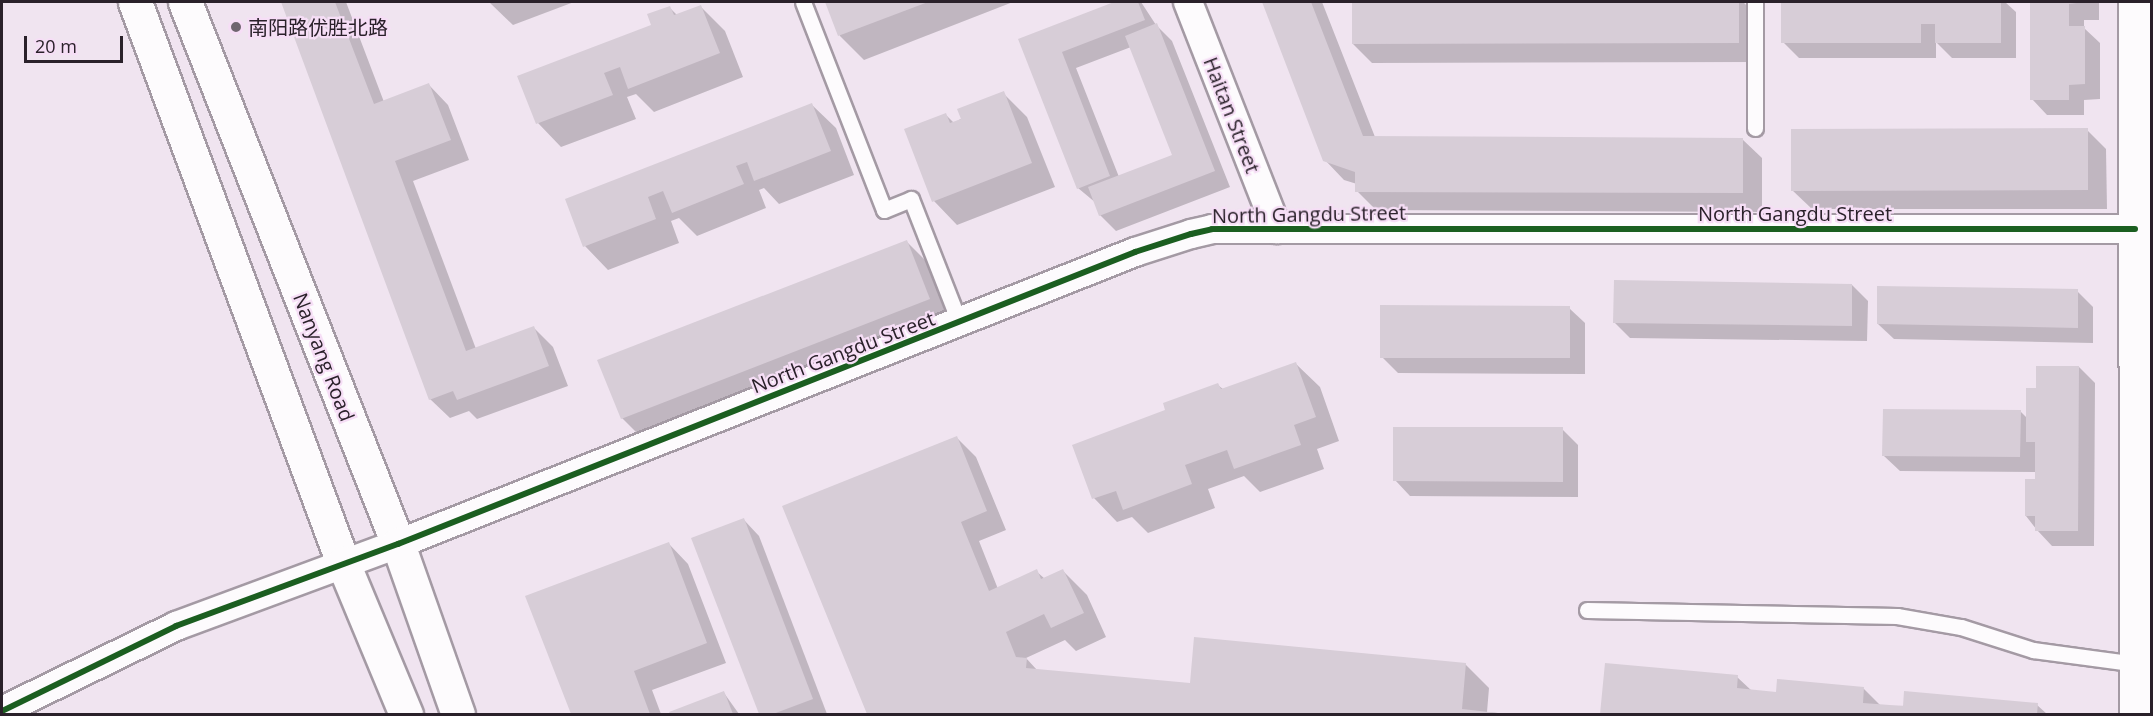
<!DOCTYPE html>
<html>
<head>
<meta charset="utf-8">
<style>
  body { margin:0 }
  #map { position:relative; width:2153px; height:716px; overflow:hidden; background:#f0e4f0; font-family:"Open Sans","Noto Sans SC",sans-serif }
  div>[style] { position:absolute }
  .shadow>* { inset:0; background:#0003 }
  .building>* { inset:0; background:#d7cdd7 }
  .roads { filter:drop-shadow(2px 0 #a49aa4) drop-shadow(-2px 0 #a49aa4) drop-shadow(0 2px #a49aa4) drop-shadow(0 -2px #a49aa4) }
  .lane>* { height:15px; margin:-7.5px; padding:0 7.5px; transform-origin:7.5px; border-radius:7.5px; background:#fdfbfd }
  .street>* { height:28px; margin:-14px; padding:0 14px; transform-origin:14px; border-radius:14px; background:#fdfbfd }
  .secondary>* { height:33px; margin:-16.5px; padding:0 16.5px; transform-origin:16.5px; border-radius:16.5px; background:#fdfbfd }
  .cycleway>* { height:6px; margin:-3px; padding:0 3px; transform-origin:3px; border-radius:3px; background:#1b5e20 }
  .dots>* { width:16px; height:16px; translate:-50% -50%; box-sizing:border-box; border:3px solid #f6def6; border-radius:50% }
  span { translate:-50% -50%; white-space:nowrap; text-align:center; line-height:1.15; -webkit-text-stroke:4.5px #f6def6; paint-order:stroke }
  .poi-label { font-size:20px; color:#2a212a }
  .left { translate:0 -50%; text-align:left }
  .street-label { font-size:20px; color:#2a212a }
  .frame { position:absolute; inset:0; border:3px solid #2a212a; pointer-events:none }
  .scale { position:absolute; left:24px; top:36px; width:99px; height:27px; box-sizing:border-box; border:3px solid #2a212a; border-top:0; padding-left:8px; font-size:18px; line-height:21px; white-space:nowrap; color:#2a212a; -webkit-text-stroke:4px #f6def6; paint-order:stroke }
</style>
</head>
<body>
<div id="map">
  <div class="shadow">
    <i style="clip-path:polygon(282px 2px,346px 2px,384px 102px,429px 85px,448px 105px,469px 160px,413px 181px,476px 349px,534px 328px,553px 347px,568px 386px,477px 419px,469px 411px,450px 418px,430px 399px)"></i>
    <i style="clip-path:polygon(489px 2px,574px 2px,513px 25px)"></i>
    <i style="clip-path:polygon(826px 2px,1013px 2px,864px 60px,840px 36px)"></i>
    <i style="clip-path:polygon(evenodd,1118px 2px,1141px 2px,1156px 25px,1172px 41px,1230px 187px,1116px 231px,1100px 215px,1096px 203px,1078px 188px,1020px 40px,1118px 2px,1131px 47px,1174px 156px,1119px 177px,1076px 68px,1131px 47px)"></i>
    <i style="clip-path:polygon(1263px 2px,1322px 2px,1375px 137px,1742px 139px,1762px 158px,1762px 212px,1376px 210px,1357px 191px,1357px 184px,1344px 180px,1325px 160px)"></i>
    <i style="clip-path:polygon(1353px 2px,1743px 2px,1758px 16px,1758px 62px,1372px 63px,1353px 44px)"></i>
    <i style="clip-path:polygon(1783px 2px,1854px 2px,1858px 6px,1861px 2px,2005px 2px,2016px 12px,2016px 58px,1952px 58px,1936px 42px,1936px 58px,1799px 58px,1783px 42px)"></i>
    <i style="clip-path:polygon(2031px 2px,2099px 2px,2099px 20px,2084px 20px,2084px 28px,2100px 43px,2100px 99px,2084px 100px,2084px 115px,2047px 115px,2032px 99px)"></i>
    <i style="clip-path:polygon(669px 7px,678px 16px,701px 7px,725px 31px,743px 77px,654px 112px,636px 94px,627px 97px,636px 119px,561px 147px,538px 123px,519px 77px,653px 26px)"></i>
    <i style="clip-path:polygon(1003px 93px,1027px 117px,1055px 187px,957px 225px,934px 201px,946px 115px,954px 123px)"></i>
    <i style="clip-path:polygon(812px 105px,836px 128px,854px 175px,779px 204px,764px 188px,759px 190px,766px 208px,697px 236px,679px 218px,671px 221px,679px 243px,608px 270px,585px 246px,566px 200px)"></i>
    <i style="clip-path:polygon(2087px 130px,2106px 149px,2107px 209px,1812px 209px,1792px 190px)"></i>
    <i style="clip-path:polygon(906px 241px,926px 261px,948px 319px,641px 437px,622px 418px)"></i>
    <i style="clip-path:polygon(1852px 285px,1868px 301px,1867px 341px,1630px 338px,1614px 322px)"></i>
    <i style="clip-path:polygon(2077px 291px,2093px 307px,2093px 343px,1894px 339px,1878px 324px)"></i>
    <i style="clip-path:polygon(1569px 308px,1585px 323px,1585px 374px,1398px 373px,1382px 357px)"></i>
    <i style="clip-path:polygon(1296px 364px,1320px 387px,1339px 441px,1317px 449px,1324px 469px,1260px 492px,1244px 476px,1208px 489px,1215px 508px,1148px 533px,1132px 517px,1117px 522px,1094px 498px,1167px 411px,1218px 385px,1224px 390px)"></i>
    <i style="clip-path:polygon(2079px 367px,2095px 383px,2094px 546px,2052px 546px,2037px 530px,2026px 516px,2037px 472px,1900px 471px,1884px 456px,2020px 411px,2028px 419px,2037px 390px)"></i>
    <i style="clip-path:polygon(1562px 429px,1578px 445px,1578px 497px,1410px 496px,1395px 480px)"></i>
    <i style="clip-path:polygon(957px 438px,976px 457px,1006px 530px,979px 541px,998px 589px,1036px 571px,1045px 579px,1063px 571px,1087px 595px,1106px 637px,1076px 651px,1065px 640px,1026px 658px,1037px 670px,1191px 685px,1465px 664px,1489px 688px,1487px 712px,1509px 714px,868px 714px,784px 507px)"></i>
    <i style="clip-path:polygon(744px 520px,759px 536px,827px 714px,760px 714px,693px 539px)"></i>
    <i style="clip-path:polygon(669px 544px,688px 564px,726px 663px,652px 690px,661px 714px,572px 714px,527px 597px)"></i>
    <i style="clip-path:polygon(1606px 664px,1737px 677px,1752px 691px,1777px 694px,1864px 689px,1881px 706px,2037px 705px,2047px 714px,1602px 714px)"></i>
    <i style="clip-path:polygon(724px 693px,739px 714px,672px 714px,671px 713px)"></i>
  </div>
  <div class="building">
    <i style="clip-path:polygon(281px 2px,335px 2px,374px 104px,429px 83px,451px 140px,395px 161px,466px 351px,534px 326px,549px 366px,457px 400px,453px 391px,429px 400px)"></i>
    <i style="clip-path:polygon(825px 2px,928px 2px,838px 36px)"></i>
    <i style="clip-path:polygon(1114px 2px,1138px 2px,1145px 20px,1062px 52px,1110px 176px,1077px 189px,1018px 39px)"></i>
    <i style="clip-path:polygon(1262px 2px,1311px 2px,1363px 136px,1743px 138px,1743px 193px,1355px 192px,1355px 172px,1323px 161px)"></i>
    <i style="clip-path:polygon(1352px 2px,1739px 2px,1739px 43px,1352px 44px)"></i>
    <i style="clip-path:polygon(1781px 2px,2001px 2px,2001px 43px,1935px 43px,1935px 24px,1921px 24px,1921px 43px,1781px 43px)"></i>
    <i style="clip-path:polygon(2030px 2px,2084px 2px,2069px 4px,2069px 26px,2085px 26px,2085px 84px,2069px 85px,2069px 100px,2030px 100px)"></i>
    <i style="clip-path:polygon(701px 5px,720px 53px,628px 89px,620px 67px,604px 73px,613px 95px,536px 124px,517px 76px,651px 25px,647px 14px,670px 6px,674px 15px)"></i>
    <i style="clip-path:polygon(1157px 23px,1215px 171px,1099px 216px,1088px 187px,1172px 155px,1125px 36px)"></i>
    <i style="clip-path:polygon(1004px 91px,1032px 163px,932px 202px,904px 129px,946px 113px,950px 123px,961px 119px,957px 109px)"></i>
    <i style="clip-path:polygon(812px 103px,831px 151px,754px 181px,747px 162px,736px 166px,744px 184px,672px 213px,663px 191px,648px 197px,656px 219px,583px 247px,565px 199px)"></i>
    <i style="clip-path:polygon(2088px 128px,2088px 190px,1791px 191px,1791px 129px)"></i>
    <i style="clip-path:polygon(907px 240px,930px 299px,621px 419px,597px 360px)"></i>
    <i style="clip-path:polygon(1614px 280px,1852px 284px,1852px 326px,1613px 323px)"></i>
    <i style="clip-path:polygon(1877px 286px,2078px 289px,2078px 328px,1877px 324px)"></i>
    <i style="clip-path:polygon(1380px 305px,1570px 306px,1570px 358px,1380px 358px)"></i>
    <i style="clip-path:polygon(1296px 362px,1316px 417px,1294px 425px,1301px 445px,1234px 469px,1227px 450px,1185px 465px,1192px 484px,1123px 510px,1116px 491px,1092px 499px,1072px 445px,1165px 410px,1163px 403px,1218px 383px,1221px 389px)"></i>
    <i style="clip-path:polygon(2036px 366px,2079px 366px,2078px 531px,2035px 531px,2035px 516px,2025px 516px,2025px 479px,2035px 479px,2035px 442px,2026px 442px,2026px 388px,2036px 388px)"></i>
    <i style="clip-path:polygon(1883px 409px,2021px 410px,2020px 457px,1882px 456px)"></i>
    <i style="clip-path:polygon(1393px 427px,1563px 427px,1563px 482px,1393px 481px)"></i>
    <i style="clip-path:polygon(957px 436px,987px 511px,961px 522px,989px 591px,1037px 569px,1041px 579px,1063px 569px,1084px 613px,1051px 628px,1044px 614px,1006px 632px,1016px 657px,1027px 658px,1026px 668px,1190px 683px,1194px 637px,1466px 663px,1462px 709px,1507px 714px,867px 714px,782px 506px)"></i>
    <i style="clip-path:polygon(744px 518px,813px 699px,773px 714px,759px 714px,691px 538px)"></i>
    <i style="clip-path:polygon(669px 542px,707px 643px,634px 671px,650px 714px,571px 714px,525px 596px)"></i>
    <i style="clip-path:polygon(1605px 663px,1738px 675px,1737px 688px,1776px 692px,1777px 679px,1864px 687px,1863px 703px,1903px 706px,1904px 691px,2038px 703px,2037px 714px,1600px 714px)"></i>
    <i style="clip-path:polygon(724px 691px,733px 714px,670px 714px,669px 712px)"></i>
  </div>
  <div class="roads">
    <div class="lane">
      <i style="left:803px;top:2px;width:223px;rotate:68.7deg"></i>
      <i style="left:884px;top:210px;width:29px;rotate:-22deg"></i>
      <i style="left:911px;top:199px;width:134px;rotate:68.6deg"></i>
      <i style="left:1755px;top:2px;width:126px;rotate:90deg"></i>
      <i style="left:1587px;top:610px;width:310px;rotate:1.1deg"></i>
      <i style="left:1897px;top:616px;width:65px;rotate:9.8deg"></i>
      <i style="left:1961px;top:627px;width:76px;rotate:17.7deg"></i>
      <i style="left:2033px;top:650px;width:104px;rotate:7.7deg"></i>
    </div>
    <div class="street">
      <i style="left:1188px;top:2px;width:244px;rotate:68.6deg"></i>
      <i style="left:2px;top:711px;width:194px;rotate:-26deg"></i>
      <i style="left:176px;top:626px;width:237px;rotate:-20.3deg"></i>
      <i style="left:398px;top:544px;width:793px;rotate:-21.61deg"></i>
      <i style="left:1135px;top:252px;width:59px;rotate:-17.8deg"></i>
      <i style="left:1191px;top:234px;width:22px;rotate:-13deg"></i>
      <i style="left:1212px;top:229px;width:923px"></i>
    </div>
    <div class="secondary">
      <i style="left:135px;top:2px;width:598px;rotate:69.66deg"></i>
      <i style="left:343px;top:563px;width:164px;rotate:67.4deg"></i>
      <i style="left:185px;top:2px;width:582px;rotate:68.55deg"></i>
      <i style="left:398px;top:544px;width:180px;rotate:70.6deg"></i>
      <i style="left:2135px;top:2px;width:712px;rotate:89.92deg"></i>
    </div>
  </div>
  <div class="cycleway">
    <i style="left:2px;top:711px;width:194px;rotate:-26deg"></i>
    <i style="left:176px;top:626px;width:237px;rotate:-20.3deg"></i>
    <i style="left:398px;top:544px;width:793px;rotate:-21.61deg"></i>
    <i style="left:1135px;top:252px;width:59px;rotate:-17.8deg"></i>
    <i style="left:1191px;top:234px;width:22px;rotate:-13deg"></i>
    <i style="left:1212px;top:229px;width:923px"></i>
  </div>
  <div class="dots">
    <i style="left:236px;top:27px;background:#6f656f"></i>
  </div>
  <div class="poi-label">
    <span class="left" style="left:248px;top:27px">南阳路优胜北路</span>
  </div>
  <div class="street-label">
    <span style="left:1232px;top:115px;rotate:69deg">Haitan Street</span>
    <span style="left:1795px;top:213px">North Gangdu Street</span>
    <span style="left:1309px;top:214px;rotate:-1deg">North Gangdu Street</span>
    <span style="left:843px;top:352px;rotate:-21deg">North Gangdu Street</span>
    <span style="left:324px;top:357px;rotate:69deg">Nanyang Road</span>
  </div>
  <div class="frame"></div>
  <div class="scale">20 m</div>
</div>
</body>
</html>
